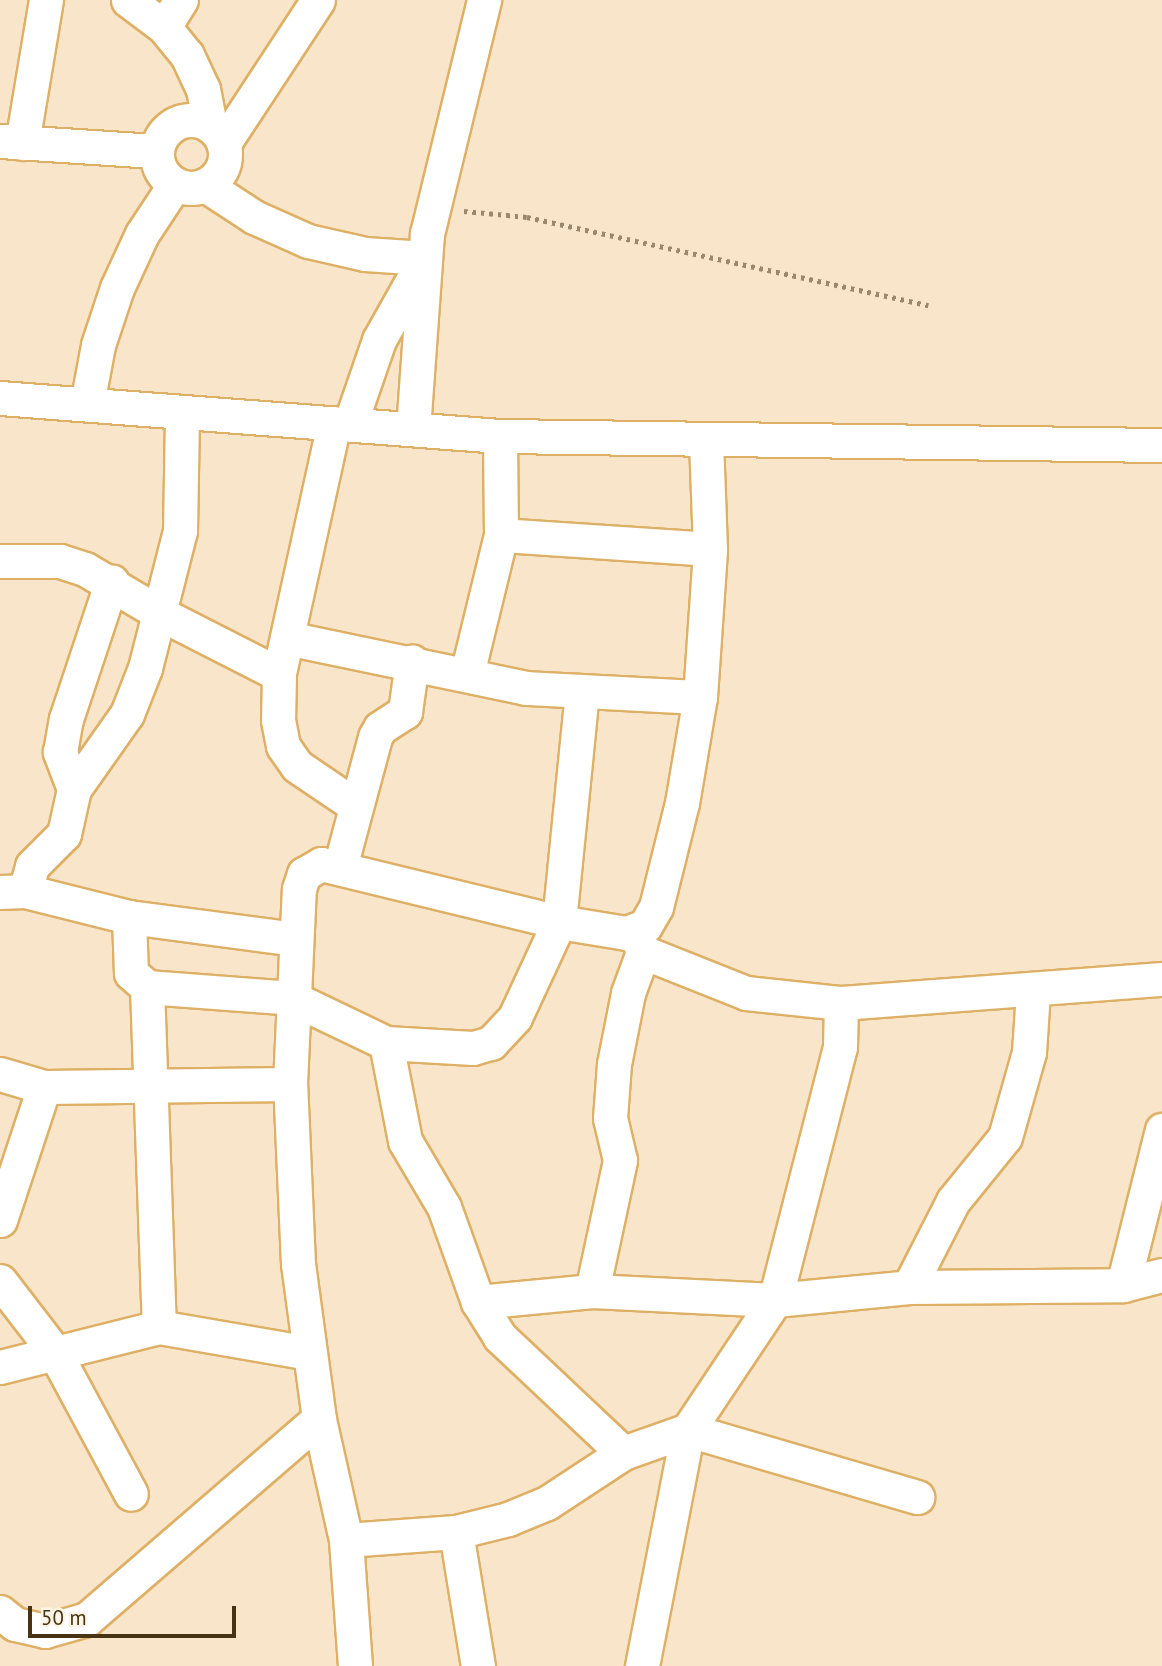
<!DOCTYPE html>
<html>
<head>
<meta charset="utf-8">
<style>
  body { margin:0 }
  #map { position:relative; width:1162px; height:1666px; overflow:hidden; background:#f9e6ca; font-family:"PT Sans",sans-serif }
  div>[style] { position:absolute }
  .path>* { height:4.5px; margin-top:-2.25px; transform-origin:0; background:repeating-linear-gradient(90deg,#9b886a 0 3.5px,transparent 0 8.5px) }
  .roads { filter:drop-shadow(2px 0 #deb066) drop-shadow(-2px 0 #deb066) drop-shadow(0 2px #deb066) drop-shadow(0 -2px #deb066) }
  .street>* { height:33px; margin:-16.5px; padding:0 16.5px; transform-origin:16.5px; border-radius:16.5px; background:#fff }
  .street>.ring { margin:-16.5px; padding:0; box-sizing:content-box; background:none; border:33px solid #fff; border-radius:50% }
  span { translate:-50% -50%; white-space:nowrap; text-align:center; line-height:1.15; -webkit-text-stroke:5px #fef5e7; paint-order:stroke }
  .scale { position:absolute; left:28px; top:1606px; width:208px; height:32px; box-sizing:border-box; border:4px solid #473414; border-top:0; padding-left:9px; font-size:21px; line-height:24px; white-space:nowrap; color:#473414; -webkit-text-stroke:5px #fef5e7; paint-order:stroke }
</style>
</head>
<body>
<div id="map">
  <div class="path">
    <i style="left:464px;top:211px;width:63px;rotate:5.4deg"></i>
    <i style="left:527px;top:217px;width:411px;rotate:12.4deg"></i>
  </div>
  <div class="roads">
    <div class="street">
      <i style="left:128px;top:0;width:45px;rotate:36.9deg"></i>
      <i style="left:164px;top:27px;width:36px;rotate:51deg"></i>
      <i style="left:187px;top:55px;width:38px;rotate:65deg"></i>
      <i style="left:203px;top:89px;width:37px;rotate:79deg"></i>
      <i style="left:164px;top:27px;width:32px;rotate:-58deg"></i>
      <i class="ring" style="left:157px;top:120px;width:35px;height:35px"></i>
      <i style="left:0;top:141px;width:156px;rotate:3.7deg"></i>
      <i style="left:22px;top:143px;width:145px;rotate:-80.5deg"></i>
      <i style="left:224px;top:143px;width:171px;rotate:-56.7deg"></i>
      <i style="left:205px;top:185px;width:59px;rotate:33.1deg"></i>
      <i style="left:254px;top:217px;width:59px;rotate:24deg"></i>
      <i style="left:308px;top:241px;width:58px;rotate:12.8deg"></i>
      <i style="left:365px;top:254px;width:60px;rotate:3.8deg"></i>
      <i style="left:425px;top:258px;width:94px;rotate:119.3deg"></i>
      <i style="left:379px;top:340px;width:89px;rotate:109deg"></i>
      <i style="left:0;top:398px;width:501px;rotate:4.35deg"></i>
      <i style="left:500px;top:436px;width:662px;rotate:0.78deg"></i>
      <i style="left:87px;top:404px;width:60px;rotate:-79.4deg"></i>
      <i style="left:98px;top:345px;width:60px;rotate:-71.6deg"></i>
      <i style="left:117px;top:288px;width:60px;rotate:-65.2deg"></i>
      <i style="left:142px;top:234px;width:60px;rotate:-56.6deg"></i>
      <i style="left:334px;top:423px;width:257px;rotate:102.4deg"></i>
      <i style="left:279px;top:674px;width:46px;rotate:91.2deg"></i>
      <i style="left:278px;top:720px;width:26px;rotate:79deg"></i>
      <i style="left:283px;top:746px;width:24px;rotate:55deg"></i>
      <i style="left:297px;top:766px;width:71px;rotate:34.1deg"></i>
      <i style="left:413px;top:429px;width:196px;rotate:-85.9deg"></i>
      <i style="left:427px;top:234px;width:241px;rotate:-76.3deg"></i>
      <i style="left:501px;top:535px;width:209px;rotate:3.8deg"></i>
      <i style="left:0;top:561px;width:60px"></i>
      <i style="left:60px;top:561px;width:26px;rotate:18deg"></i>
      <i style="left:85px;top:569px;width:88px;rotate:30.6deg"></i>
      <i style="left:161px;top:614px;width:132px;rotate:27deg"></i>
      <i style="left:287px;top:638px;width:244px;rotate:11.8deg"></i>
      <i style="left:526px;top:688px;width:174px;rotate:3deg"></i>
      <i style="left:467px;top:674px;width:143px;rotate:-76.3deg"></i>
      <i style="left:501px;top:535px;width:99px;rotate:-90.6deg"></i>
      <i style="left:74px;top:789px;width:40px;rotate:-111deg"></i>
      <i style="left:60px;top:752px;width:34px;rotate:-80deg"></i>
      <i style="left:66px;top:719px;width:145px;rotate:-71.6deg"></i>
      <i style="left:340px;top:867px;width:135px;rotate:-74.9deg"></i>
      <i style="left:375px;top:737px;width:10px;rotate:-61deg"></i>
      <i style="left:380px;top:728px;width:30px;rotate:-33deg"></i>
      <i style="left:405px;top:712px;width:51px;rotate:-82.2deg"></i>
      <i style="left:25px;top:891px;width:26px;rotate:-74deg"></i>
      <i style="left:32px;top:866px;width:45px;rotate:-45deg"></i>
      <i style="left:64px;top:834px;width:46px;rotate:-77.5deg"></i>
      <i style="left:74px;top:789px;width:92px;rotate:-54.8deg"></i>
      <i style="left:127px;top:714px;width:49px;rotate:-68.6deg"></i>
      <i style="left:145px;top:668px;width:141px;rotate:-75.7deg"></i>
      <i style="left:180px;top:531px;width:119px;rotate:-89deg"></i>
      <i style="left:0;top:892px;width:25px;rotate:-2deg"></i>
      <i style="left:25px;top:891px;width:107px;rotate:14deg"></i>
      <i style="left:129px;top:917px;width:167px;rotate:7.5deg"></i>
      <i style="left:129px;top:917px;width:56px;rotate:88deg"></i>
      <i style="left:131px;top:973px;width:21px;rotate:41deg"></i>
      <i style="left:147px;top:987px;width:145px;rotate:4.3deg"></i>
      <i style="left:292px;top:998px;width:104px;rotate:25.6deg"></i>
      <i style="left:386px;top:1043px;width:87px;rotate:3.3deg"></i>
      <i style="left:473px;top:1048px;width:19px;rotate:-16deg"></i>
      <i style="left:491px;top:1043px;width:35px;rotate:-47deg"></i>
      <i style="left:515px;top:1017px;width:105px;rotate:-65.1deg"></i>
      <i style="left:559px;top:922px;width:232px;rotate:-84.3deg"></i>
      <i style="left:635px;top:931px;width:22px;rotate:69deg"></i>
      <i style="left:643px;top:952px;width:111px;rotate:21.7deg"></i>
      <i style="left:746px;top:993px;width:96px;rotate:6deg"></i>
      <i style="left:841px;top:1003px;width:322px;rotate:-4.3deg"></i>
      <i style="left:147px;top:987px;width:340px;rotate:88deg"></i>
      <i style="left:386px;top:1043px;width:100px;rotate:79deg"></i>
      <i style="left:405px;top:1141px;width:77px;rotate:59.4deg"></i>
      <i style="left:444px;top:1207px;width:101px;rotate:70.3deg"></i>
      <i style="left:478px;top:1302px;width:41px;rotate:57.8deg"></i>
      <i style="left:500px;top:1337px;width:169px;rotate:43.3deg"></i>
      <i style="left:0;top:1074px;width:46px;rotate:16.5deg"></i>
      <i style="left:44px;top:1087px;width:246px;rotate:-0.7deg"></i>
      <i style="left:0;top:1220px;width:140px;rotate:-71.7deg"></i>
      <i style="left:0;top:1281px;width:88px;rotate:52.4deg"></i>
      <i style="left:54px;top:1351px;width:162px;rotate:61.7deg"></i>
      <i style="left:1123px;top:1285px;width:160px;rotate:-75.9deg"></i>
      <i style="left:909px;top:1287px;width:97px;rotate:-62.9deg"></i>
      <i style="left:953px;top:1201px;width:82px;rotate:-50.9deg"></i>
      <i style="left:1005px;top:1137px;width:88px;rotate:-74.2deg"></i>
      <i style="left:1029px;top:1052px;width:61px;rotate:-86.2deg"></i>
      <i style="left:592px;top:1291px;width:134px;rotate:-77.9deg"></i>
      <i style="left:620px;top:1160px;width:43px;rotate:-103.4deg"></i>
      <i style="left:610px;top:1118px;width:54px;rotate:-85.8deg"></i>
      <i style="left:614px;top:1064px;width:72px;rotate:-78.8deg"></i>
      <i style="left:628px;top:993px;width:44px;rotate:-69.9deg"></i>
      <i style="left:478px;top:1302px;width:115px;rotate:-5.5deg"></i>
      <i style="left:592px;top:1291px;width:183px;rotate:2.8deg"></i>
      <i style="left:775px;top:1300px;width:135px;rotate:-5.5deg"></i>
      <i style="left:909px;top:1287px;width:214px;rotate:-0.5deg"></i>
      <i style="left:1123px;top:1285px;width:40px;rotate:-14.4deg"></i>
      <i style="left:0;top:1367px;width:164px;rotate:-14.1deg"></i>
      <i style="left:159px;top:1327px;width:152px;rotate:9.8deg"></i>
      <i style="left:456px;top:1532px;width:136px;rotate:80.7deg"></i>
      <i style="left:346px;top:1540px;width:110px;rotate:-4.2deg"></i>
      <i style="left:456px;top:1532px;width:54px;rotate:-14deg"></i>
      <i style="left:508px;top:1519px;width:42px;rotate:-22.3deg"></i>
      <i style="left:547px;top:1503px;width:91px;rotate:-33.3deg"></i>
      <i style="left:623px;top:1453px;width:69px;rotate:-19.5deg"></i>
      <i style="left:688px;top:1430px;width:239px;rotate:16.3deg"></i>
      <i style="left:0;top:1612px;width:19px;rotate:39deg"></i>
      <i style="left:15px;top:1624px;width:31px;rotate:13deg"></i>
      <i style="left:45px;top:1631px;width:44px;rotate:-15.9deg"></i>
      <i style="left:87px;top:1619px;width:306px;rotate:-40.8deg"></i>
      <i style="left:355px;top:1666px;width:126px;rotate:-94.1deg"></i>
      <i style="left:346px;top:1540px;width:124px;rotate:-102.6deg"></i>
      <i style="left:319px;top:1419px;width:156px;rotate:-97.7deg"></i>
      <i style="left:298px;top:1264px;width:180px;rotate:-92.5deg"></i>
      <i style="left:290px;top:1084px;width:195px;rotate:-87.4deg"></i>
      <i style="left:299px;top:889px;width:16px;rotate:-72deg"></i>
      <i style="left:304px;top:874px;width:20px;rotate:-30deg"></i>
      <i style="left:321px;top:864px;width:245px;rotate:13.7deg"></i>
      <i style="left:559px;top:922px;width:68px;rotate:9.3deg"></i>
      <i style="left:626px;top:933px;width:20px;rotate:-20deg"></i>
      <i style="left:645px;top:926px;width:22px;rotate:-60deg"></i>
      <i style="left:656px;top:907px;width:107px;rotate:-76deg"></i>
      <i style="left:682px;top:803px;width:108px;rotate:-80.4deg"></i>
      <i style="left:700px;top:697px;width:148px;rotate:-86.1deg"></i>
      <i style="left:710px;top:549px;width:110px;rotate:-92.1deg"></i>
      <i style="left:642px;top:1666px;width:240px;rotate:-79deg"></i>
      <i style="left:688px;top:1430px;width:156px;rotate:-56.2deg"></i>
      <i style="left:775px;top:1300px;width:261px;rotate:-75.6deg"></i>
      <i style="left:840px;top:1047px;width:44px;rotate:-88.7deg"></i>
    </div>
  </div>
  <div class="scale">50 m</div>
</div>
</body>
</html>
